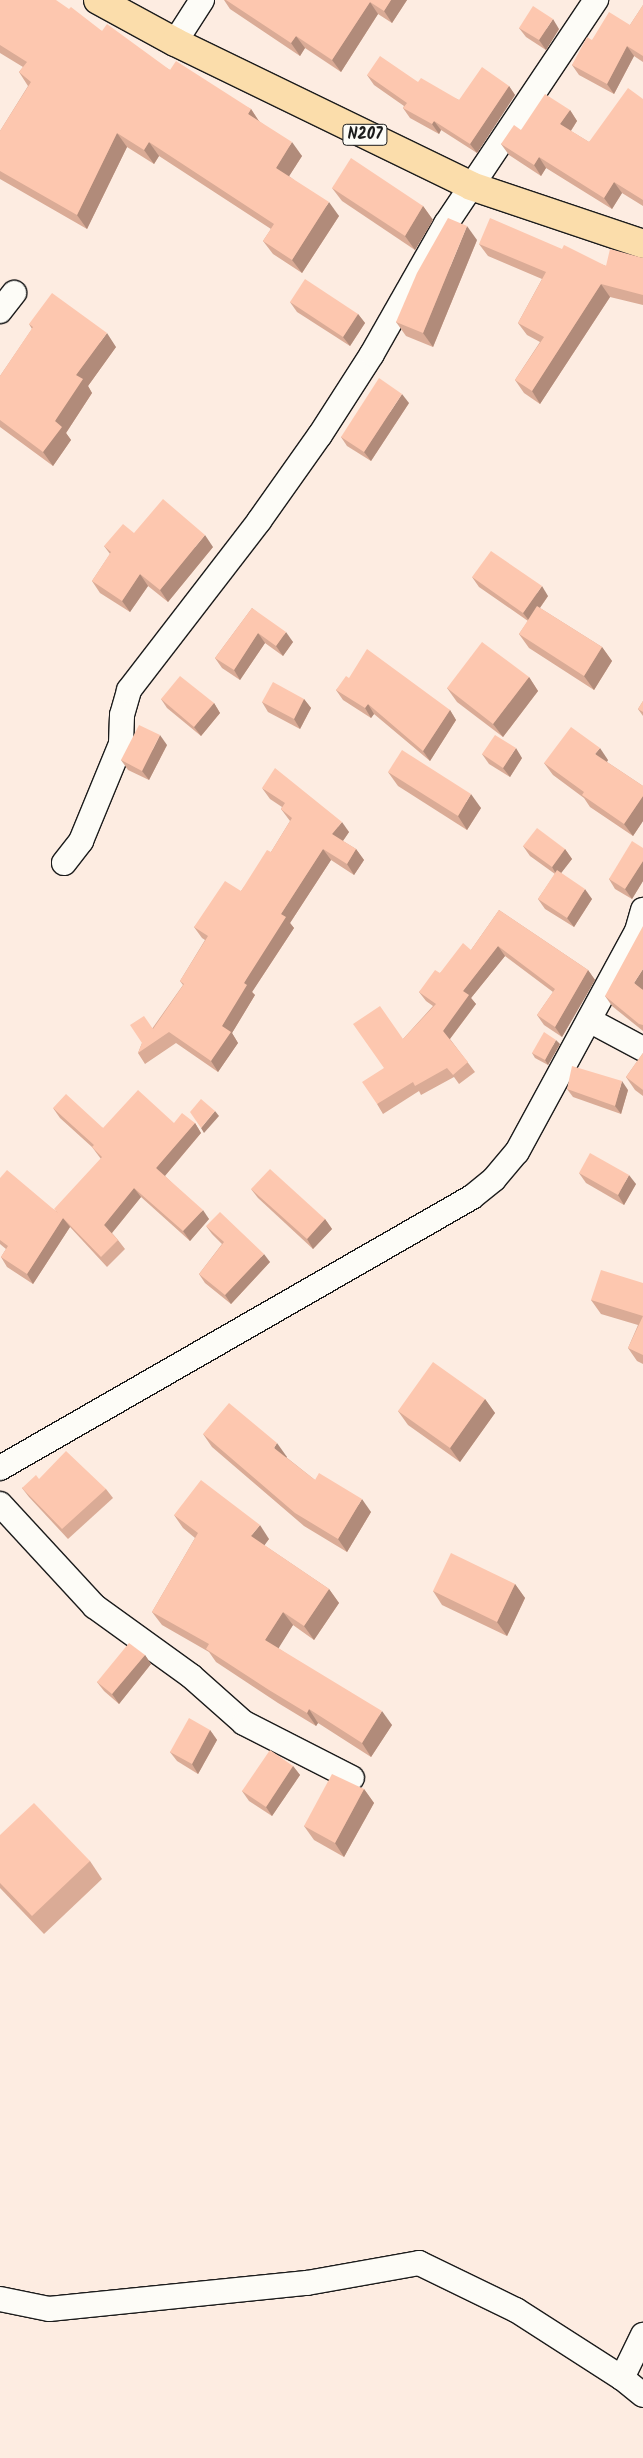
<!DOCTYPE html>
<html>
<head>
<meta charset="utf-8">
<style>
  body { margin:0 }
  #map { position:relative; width:643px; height:2458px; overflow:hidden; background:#fdece1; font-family:Kalam,sans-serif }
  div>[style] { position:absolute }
  .roads { filter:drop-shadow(1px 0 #1c1c1c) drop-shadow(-1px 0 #1c1c1c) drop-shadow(0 1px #1c1c1c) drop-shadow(0 -1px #1c1c1c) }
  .minor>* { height:24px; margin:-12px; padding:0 12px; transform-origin:12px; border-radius:12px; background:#fdfcf7 }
  .trunk>* { height:28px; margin:-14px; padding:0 14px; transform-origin:14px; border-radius:14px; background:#fbddab }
  .wall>* { inset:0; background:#daab96 }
  .shaded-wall>* { inset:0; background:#b18b7a }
  .building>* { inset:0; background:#fdc7af }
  span { translate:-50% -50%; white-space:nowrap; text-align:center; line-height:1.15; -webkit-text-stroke:5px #fdfcf7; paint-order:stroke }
  .shield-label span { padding:1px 4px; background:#fdfcf7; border:1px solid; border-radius:4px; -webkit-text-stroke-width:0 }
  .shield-label { font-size:16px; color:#1c1c1c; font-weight:700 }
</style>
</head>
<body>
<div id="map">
  <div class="roads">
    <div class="minor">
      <i style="left:175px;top:42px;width:50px;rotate:-57.3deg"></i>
      <i style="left:0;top:311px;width:23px;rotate:-52deg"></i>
      <i style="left:64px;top:863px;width:28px;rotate:-52deg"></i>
      <i style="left:81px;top:841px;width:105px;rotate:-67.6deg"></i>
      <i style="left:121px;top:744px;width:29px;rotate:-88deg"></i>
      <i style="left:122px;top:715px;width:26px;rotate:-74deg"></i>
      <i style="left:129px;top:690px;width:213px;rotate:-52.4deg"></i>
      <i style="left:259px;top:521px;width:105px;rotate:-54.7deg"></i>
      <i style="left:320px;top:435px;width:96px;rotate:-57.3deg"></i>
      <i style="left:372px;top:354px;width:150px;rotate:-60.4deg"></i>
      <i style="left:446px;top:224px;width:270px;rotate:-56.2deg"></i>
      <i style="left:589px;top:1020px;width:61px;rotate:28.2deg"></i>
      <i style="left:0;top:1468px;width:544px;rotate:-29.86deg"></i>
      <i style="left:472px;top:1197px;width:28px;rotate:-39deg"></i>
      <i style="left:494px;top:1179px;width:35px;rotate:-50deg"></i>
      <i style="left:517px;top:1152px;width:251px;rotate:-61.5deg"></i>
      <i style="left:637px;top:931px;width:22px;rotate:-74deg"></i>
      <i style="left:0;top:1504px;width:139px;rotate:47.3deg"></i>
      <i style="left:94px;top:1606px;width:120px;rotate:35.8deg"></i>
      <i style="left:191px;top:1676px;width:71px;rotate:41.6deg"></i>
      <i style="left:244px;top:1723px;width:121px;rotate:27deg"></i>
      <i style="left:0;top:2299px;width:50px;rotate:11.5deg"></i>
      <i style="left:49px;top:2309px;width:259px;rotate:-5.8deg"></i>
      <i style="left:307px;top:2283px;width:114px;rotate:-10.1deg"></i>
      <i style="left:419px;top:2263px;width:108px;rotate:25.9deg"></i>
      <i style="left:516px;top:2310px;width:126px;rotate:32.7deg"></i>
      <i style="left:622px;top:2378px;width:27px;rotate:39deg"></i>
      <i style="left:622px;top:2378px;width:48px;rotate:-64deg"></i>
    </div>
    <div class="trunk">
      <i style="left:98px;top:0;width:88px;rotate:28.6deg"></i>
      <i style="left:175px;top:42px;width:329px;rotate:25.9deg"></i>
      <i style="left:471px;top:186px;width:182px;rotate:18.6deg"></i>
    </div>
  </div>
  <div class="wall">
    <i style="clip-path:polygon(0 0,102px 31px,170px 70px,251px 109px,259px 121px,302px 156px,289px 176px,339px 216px,302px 273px,273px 254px,263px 241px,271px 229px,159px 156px,154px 164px,127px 147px,87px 229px,0 179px,0 131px,28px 86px,19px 72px,23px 67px,0 53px)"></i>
    <i style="clip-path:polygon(224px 0,407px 0,392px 23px,378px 14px,341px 72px,305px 48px,300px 56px,230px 9px)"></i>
    <i style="clip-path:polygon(643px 5px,643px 62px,634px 56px,614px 94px,579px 75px,572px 65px,592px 40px,630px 25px)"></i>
    <i style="clip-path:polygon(519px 28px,559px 29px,546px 50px,526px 37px)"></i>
    <i style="clip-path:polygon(367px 75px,418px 82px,459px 100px,509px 86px,515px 95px,477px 153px,441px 130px,439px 134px,410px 118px,403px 108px,404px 106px,374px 85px)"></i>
    <i style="clip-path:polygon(643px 99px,643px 206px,622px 193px,612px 209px,546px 168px,541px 176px,509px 155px,501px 144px,521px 130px,570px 110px,577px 121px,571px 131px,589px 142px)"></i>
    <i style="clip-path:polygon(332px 188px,423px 206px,433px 220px,415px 250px,342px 201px)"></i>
    <i style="clip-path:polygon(477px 240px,433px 347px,406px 336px,396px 322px)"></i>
    <i style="clip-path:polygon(479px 244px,562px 249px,606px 266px,643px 258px,643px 305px,610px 297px,540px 404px,524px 393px,515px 380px,540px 342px,527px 335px,518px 323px,542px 279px,488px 256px)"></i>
    <i style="clip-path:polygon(290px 302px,358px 314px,365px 323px,350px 346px,297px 312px)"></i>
    <i style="clip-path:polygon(29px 324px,116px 347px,88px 386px,92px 393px,66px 433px,71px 440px,53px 466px,0 427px,0 376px,32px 329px)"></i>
    <i style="clip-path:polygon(409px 403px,371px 461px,347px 446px,341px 437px)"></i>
    <i style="clip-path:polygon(104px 546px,213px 547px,168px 602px,148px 586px,130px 612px,100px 593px,92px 581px,110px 554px)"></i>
    <i style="clip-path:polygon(472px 577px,548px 596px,540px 608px,602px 647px,612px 661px,594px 690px,529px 648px,519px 634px,528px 621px,479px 587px)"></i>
    <i style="clip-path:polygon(252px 608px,293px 642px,283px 656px,265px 643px,240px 680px,222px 668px,215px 658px)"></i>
    <i style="clip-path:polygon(529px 677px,538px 691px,503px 737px,457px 702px,447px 688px)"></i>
    <i style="clip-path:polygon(349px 678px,450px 710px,456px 720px,430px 761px,374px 714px,371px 718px,343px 700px,336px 690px)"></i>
    <i style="clip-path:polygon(161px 699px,214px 703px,220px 713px,201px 736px,167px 708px)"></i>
    <i style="clip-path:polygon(304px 699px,311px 708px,300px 729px,268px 712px,262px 702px)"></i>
    <i style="clip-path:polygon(643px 701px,643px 716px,638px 709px)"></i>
    <i style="clip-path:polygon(167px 745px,149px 780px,128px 770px,121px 760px)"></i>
    <i style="clip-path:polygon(482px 754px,522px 758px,510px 777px,489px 764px)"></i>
    <i style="clip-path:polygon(608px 760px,607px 762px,643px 786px,643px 821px,633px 836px,590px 807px,584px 798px,553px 775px,544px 763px)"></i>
    <i style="clip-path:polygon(388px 772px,481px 808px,467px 830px,398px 786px)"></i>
    <i style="clip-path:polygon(262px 788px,349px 832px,343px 841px,356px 849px,364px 860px,354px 875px,331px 860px,290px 923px,294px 928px,252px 992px,255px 995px,232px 1033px,238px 1043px,218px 1072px,176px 1043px,145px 1064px,138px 1053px,142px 1043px,183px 985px,180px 981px,205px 940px,202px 938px,194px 927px,241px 891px,271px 852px,290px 821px,281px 809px,282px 807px,270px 799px)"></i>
    <i style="clip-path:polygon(523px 846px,565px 849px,572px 859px,561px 873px,592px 899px,574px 927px,545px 909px,538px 899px,555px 874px,530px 856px)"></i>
    <i style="clip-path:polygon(643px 848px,643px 881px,632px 899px,615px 889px,609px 879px)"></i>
    <i style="clip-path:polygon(499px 910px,588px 970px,595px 980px,562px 1037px,544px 1025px,537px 1015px,553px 992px,505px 956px,471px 998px,476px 1004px,450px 1039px,475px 1072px,459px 1084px,454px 1077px,421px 1095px,419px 1091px,383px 1114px,377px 1104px,384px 1068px,403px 1039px,433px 1006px,426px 1001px,419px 992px,440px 973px,471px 950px)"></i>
    <i style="clip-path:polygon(643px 989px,643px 1031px,612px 1006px,605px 996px)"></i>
    <i style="clip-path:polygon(560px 1044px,548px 1065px,535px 1058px,532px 1053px)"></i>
    <i style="clip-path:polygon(643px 1053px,643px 1096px,635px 1090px,626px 1077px)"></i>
    <i style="clip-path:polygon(567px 1089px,628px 1090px,621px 1114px,573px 1097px)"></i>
    <i style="clip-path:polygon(53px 1108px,103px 1128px,174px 1123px,195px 1123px,201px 1133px,165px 1176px,209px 1219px,190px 1241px,141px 1197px,112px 1233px,118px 1240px,125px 1249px,107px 1267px,70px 1227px,33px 1284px,7px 1267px,1px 1257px,6px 1249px,0 1244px,0 1178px,56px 1211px,101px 1159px,92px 1147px,60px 1118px)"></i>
    <i style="clip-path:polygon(579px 1173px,636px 1184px,624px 1205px,586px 1183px)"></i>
    <i style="clip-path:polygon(251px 1189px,325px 1219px,332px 1229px,313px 1249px,258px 1198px)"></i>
    <i style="clip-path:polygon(206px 1226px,270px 1262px,231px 1304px,205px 1283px,199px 1274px,222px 1244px,212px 1234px)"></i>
    <i style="clip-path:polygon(643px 1283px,643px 1364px,637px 1361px,628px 1348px,638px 1325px,601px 1314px,591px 1300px)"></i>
    <i style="clip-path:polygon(485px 1399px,495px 1413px,460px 1462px,408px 1425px,398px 1411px)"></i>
    <i style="clip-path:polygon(203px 1434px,287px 1457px,286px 1457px,315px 1480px,371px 1512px,347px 1552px,304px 1526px,212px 1447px)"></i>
    <i style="clip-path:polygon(39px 1479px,106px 1489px,113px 1498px,68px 1539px,29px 1497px,22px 1488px)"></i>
    <i style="clip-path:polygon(174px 1515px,269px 1539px,264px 1545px,329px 1589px,339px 1603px,314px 1640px,293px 1625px,278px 1648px,392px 1725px,371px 1757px,318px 1723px,316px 1726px,278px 1703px,216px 1662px,209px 1652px,162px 1625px,152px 1612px,195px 1538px,183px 1528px)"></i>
    <i style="clip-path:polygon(515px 1584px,525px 1598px,507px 1636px,442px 1605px,433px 1591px)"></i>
    <i style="clip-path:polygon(145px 1655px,151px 1664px,119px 1704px,104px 1691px,97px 1682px)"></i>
    <i style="clip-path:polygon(210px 1730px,217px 1740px,198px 1774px,177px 1761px,170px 1752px)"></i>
    <i style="clip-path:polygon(293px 1766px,300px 1775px,272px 1816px,249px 1801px,242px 1791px)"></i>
    <i style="clip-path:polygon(364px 1789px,374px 1803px,344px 1857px,314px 1840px,304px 1826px)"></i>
    <i style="clip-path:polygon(0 1835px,90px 1861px,102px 1879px,44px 1934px,0 1888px)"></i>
  </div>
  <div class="shaded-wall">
    <i style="clip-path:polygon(391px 0,407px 0,392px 23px,384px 11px)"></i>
    <i style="clip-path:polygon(370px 2px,378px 14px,341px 72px,332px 60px)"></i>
    <i style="clip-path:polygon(553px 19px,559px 29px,546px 50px,539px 40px)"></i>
    <i style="clip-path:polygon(296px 36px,305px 48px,300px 56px,291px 43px)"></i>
    <i style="clip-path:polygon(627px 46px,634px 56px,614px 94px,607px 84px)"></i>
    <i style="clip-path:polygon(509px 86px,515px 95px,477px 153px,470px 144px)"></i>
    <i style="clip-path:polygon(251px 109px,260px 123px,248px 114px)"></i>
    <i style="clip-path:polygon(570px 110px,577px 121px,568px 135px,560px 124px)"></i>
    <i style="clip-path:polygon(434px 121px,441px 130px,439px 134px,432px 124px)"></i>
    <i style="clip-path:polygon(117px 133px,127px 147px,87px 229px,77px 215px)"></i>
    <i style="clip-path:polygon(149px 142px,159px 156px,154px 164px,144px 150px)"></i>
    <i style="clip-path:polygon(292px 142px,302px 156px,286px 181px,276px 168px)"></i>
    <i style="clip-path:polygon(539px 157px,546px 168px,541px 176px,534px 165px)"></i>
    <i style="clip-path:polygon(614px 182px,622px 193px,612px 209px,604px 198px)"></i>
    <i style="clip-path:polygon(329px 202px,339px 216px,302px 273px,292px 260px)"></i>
    <i style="clip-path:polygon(423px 206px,433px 220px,415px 250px,405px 236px)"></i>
    <i style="clip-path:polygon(467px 226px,477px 240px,433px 347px,423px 333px)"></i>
    <i style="clip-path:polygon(601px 284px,610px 297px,540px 404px,532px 391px)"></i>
    <i style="clip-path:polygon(358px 314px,365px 323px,350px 346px,343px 337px)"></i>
    <i style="clip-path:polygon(107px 333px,116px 347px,88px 386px,92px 393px,66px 433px,71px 440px,53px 466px,43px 452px,55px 421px,76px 375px)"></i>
    <i style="clip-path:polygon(402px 394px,409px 403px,371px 461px,364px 452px)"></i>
    <i style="clip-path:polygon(205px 535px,213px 547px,168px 602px,160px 590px)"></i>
    <i style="clip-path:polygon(140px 574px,148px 586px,130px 612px,122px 601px)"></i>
    <i style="clip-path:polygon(542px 586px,548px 596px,530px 622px,523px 613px)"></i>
    <i style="clip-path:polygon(286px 632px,293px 642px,283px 656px,276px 646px)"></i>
    <i style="clip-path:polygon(258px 633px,265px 643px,240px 680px,234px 670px)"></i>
    <i style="clip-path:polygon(602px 647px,612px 661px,594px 690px,584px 676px)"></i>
    <i style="clip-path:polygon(529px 677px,538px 691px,503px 737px,493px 724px)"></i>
    <i style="clip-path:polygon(304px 699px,311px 708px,300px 729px,294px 719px)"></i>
    <i style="clip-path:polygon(214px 703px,220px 713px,201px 736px,194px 727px)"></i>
    <i style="clip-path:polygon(368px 704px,374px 714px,371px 718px,365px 708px)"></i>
    <i style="clip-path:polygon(450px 710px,456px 720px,430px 761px,423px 751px)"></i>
    <i style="clip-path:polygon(160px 735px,167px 745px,149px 780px,142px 771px)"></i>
    <i style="clip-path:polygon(516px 748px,522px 758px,510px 777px,503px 768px)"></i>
    <i style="clip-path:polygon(600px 748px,608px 760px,604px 766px,595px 754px)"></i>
    <i style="clip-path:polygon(471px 794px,481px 808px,467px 830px,458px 816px)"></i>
    <i style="clip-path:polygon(643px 796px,643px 821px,633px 836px,624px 824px)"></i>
    <i style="clip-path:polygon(342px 822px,349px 832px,340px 845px,332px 834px)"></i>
    <i style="clip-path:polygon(323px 849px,331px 860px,290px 923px,294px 928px,252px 992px,255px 995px,232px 1033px,238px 1043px,218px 1072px,211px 1061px,222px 1026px,244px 983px,281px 914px)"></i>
    <i style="clip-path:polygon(356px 849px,364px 860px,354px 875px,347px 864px)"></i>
    <i style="clip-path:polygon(565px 849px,572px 859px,558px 877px,552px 867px)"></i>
    <i style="clip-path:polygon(643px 861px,643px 881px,632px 899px,625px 889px)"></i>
    <i style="clip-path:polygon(585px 889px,592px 899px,574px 927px,567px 918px)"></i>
    <i style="clip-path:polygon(498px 946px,505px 956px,471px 998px,476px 1004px,449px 1040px,443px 1031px,463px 991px)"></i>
    <i style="clip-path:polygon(643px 969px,643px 989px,641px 992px,634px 983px)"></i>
    <i style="clip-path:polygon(588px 970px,595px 980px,562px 1037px,555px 1027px)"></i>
    <i style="clip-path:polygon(556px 1040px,560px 1044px,548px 1065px,545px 1060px)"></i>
    <i style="clip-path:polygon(622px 1081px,628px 1090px,621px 1114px,615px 1106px)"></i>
    <i style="clip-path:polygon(215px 1111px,219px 1116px,204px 1133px,201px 1128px)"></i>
    <i style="clip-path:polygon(195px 1123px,201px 1133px,163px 1178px,156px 1168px)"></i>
    <i style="clip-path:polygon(629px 1175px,636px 1184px,624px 1205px,618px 1195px)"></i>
    <i style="clip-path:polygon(134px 1188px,141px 1197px,111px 1234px,104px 1225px)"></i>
    <i style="clip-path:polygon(203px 1210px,209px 1219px,190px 1241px,183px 1231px)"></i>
    <i style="clip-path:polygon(63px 1218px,70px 1227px,33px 1284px,27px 1274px)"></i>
    <i style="clip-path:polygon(325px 1219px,332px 1229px,313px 1249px,307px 1239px)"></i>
    <i style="clip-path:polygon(264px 1254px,270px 1262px,231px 1304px,225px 1295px)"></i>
    <i style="clip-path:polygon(485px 1399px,495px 1413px,460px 1462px,450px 1448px)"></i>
    <i style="clip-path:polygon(277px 1443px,287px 1457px,283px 1461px,274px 1448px)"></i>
    <i style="clip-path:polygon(362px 1499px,371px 1512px,347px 1552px,338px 1539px)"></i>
    <i style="clip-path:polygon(260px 1525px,269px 1539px,261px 1550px,251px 1536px)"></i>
    <i style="clip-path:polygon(515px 1584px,525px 1598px,507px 1636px,497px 1622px)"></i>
    <i style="clip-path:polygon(329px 1589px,339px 1603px,314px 1640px,304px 1626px)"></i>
    <i style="clip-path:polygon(283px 1612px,293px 1625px,275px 1654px,265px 1640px)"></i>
    <i style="clip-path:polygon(145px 1655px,151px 1664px,119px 1704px,112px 1694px)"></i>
    <i style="clip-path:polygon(309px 1709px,318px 1723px,316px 1726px,307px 1713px)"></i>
    <i style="clip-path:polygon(382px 1711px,392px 1725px,371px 1757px,362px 1743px)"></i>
    <i style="clip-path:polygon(210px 1730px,217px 1740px,198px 1774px,192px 1764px)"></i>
    <i style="clip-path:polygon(293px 1766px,300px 1775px,272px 1816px,266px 1807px)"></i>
    <i style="clip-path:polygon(364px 1789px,374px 1803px,344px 1857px,335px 1843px)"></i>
  </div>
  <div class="building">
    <i style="clip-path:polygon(0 0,56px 0,69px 9px,71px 7px,102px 31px,107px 24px,170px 70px,176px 61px,251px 109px,248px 114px,292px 142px,276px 168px,329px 202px,292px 260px,263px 241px,274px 224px,149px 142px,144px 150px,117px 133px,77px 215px,0 171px,0 131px,31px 82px,19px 72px,27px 62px,0 45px)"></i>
    <i style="clip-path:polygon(226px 0,391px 0,384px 11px,370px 2px,332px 60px,296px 36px,291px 43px)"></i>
    <i style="clip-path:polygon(643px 5px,643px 56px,627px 46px,607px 84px,572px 65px,587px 37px,592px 40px,609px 12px,630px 25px)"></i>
    <i style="clip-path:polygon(533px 6px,553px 19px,539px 40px,519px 28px)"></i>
    <i style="clip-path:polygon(380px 56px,418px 82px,421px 78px,459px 100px,482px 67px,509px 86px,470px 144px,434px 121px,432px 124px,403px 108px,407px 103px,367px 75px)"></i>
    <i style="clip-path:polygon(628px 88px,643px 99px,643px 200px,614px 182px,604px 198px,539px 157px,534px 165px,501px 144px,514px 125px,521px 130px,545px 94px,570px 110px,560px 124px,589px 142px)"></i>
    <i style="clip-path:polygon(351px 158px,423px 206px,405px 236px,332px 188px)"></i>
    <i style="clip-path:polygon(448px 218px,467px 226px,423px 333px,396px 322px,417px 273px)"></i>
    <i style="clip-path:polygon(490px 218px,562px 249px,564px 245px,606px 266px,610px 249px,643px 258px,643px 295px,601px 284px,532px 391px,515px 380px,544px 337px,518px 323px,546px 272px,479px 244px)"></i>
    <i style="clip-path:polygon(305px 279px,358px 314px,343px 337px,290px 302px)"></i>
    <i style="clip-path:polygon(52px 293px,107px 333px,76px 375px,83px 379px,55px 421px,62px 427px,43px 452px,0 420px,0 376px,33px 327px,29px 324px)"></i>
    <i style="clip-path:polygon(379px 378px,402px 394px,364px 452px,341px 437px)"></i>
    <i style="clip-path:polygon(163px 499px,205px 535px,160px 590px,140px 574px,122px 601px,92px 581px,111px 552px,104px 546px,123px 524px,134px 533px)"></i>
    <i style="clip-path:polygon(491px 551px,542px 586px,523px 613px,472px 577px)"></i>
    <i style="clip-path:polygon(537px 606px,602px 647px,584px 676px,519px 634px)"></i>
    <i style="clip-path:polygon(252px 608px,286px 632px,276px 646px,258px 633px,234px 670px,215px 658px)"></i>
    <i style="clip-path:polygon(482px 642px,529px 677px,493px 724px,447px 688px)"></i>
    <i style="clip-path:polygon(367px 649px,450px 710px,423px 751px,368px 704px,365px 708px,336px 690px,346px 676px,349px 678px)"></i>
    <i style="clip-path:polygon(180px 676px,214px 703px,194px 727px,161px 699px)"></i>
    <i style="clip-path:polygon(273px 682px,304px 699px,294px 719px,262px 702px)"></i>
    <i style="clip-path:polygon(643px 701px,643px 712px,638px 709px)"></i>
    <i style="clip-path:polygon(139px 725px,160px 735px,142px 771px,121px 760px)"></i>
    <i style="clip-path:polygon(571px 727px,600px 748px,595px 754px,643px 786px,643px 796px,624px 824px,582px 795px,584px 792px,544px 763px)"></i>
    <i style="clip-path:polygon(495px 735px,516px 748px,503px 768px,482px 754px)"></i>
    <i style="clip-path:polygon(402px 750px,471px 794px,458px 816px,388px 772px)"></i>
    <i style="clip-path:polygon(275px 768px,342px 822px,332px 834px,356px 849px,347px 864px,323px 849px,281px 914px,286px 917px,244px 983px,247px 985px,222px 1026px,231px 1032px,211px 1061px,169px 1032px,138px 1053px,142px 1043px,130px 1025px,144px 1016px,153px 1029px,184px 984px,180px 981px,208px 936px,194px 927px,225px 881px,241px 891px,267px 850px,271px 852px,292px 818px,281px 809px,285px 803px,262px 788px)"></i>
    <i style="clip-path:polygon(537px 828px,565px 849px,552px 867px,523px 846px)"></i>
    <i style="clip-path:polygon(632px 841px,643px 848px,643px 861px,625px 889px,609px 879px)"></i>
    <i style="clip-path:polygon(557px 870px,585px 889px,567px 918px,538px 899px)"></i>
    <i style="clip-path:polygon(499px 910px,588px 970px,555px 1027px,537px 1015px,555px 989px,498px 946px,463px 991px,469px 995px,443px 1031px,468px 1062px,453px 1075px,447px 1068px,415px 1086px,413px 1082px,377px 1104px,362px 1082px,384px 1068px,353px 1024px,380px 1006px,403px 1039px,436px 1004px,419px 992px,435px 970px,440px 973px,463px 943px,471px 950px)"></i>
    <i style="clip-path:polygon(643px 926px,643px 969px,634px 983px,643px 990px,643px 1025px,639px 1024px,605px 996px)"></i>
    <i style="clip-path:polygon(544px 1032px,556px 1040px,545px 1060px,532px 1053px)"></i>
    <i style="clip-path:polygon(643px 1053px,643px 1090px,626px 1077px)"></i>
    <i style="clip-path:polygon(572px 1066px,622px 1081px,615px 1106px,567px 1089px)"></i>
    <i style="clip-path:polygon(138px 1090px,174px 1123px,182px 1113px,195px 1123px,156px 1168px,203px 1210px,183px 1231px,134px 1188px,104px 1225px,118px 1240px,101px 1257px,63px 1218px,27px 1274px,1px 1257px,8px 1246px,0 1240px,0 1178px,7px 1170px,58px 1213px,54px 1209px,102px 1157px,92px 1147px,94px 1145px,53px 1108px,66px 1094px,103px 1128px)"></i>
    <i style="clip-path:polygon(201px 1099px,215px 1111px,201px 1128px,190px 1112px)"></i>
    <i style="clip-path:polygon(590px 1153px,629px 1175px,618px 1195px,579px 1173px)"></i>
    <i style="clip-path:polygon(270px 1169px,325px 1219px,307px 1239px,251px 1189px)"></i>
    <i style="clip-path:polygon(220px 1212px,264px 1254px,225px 1295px,199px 1274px,224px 1242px,206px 1226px)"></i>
    <i style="clip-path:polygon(601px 1270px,643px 1283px,643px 1355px,628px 1348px,643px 1316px,591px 1300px)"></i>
    <i style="clip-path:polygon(433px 1362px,485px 1399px,450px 1448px,398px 1411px)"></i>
    <i style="clip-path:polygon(229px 1403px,277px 1443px,274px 1448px,315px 1480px,319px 1473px,362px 1499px,338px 1539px,295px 1513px,203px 1434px)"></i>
    <i style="clip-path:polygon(66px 1451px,106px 1489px,62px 1529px,22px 1488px,36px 1475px,39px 1479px)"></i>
    <i style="clip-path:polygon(201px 1480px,260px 1525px,251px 1536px,329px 1589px,304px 1626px,283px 1612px,265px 1640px,382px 1711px,362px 1743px,309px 1709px,307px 1713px,269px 1690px,206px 1649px,209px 1644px,152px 1612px,198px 1533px,174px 1515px)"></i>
    <i style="clip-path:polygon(451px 1553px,515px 1584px,497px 1622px,433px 1591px)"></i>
    <i style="clip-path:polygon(129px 1643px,145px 1655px,112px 1694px,97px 1682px)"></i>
    <i style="clip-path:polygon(189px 1718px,210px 1730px,192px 1764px,170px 1752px)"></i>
    <i style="clip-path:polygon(270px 1750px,293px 1766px,266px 1807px,242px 1791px)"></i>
    <i style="clip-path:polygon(332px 1774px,364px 1789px,335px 1843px,304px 1826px)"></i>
    <i style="clip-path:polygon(34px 1803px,90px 1861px,32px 1916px,0 1883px,0 1835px)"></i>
  </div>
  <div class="shield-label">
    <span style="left:365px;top:135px">N207</span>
  </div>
</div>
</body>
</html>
